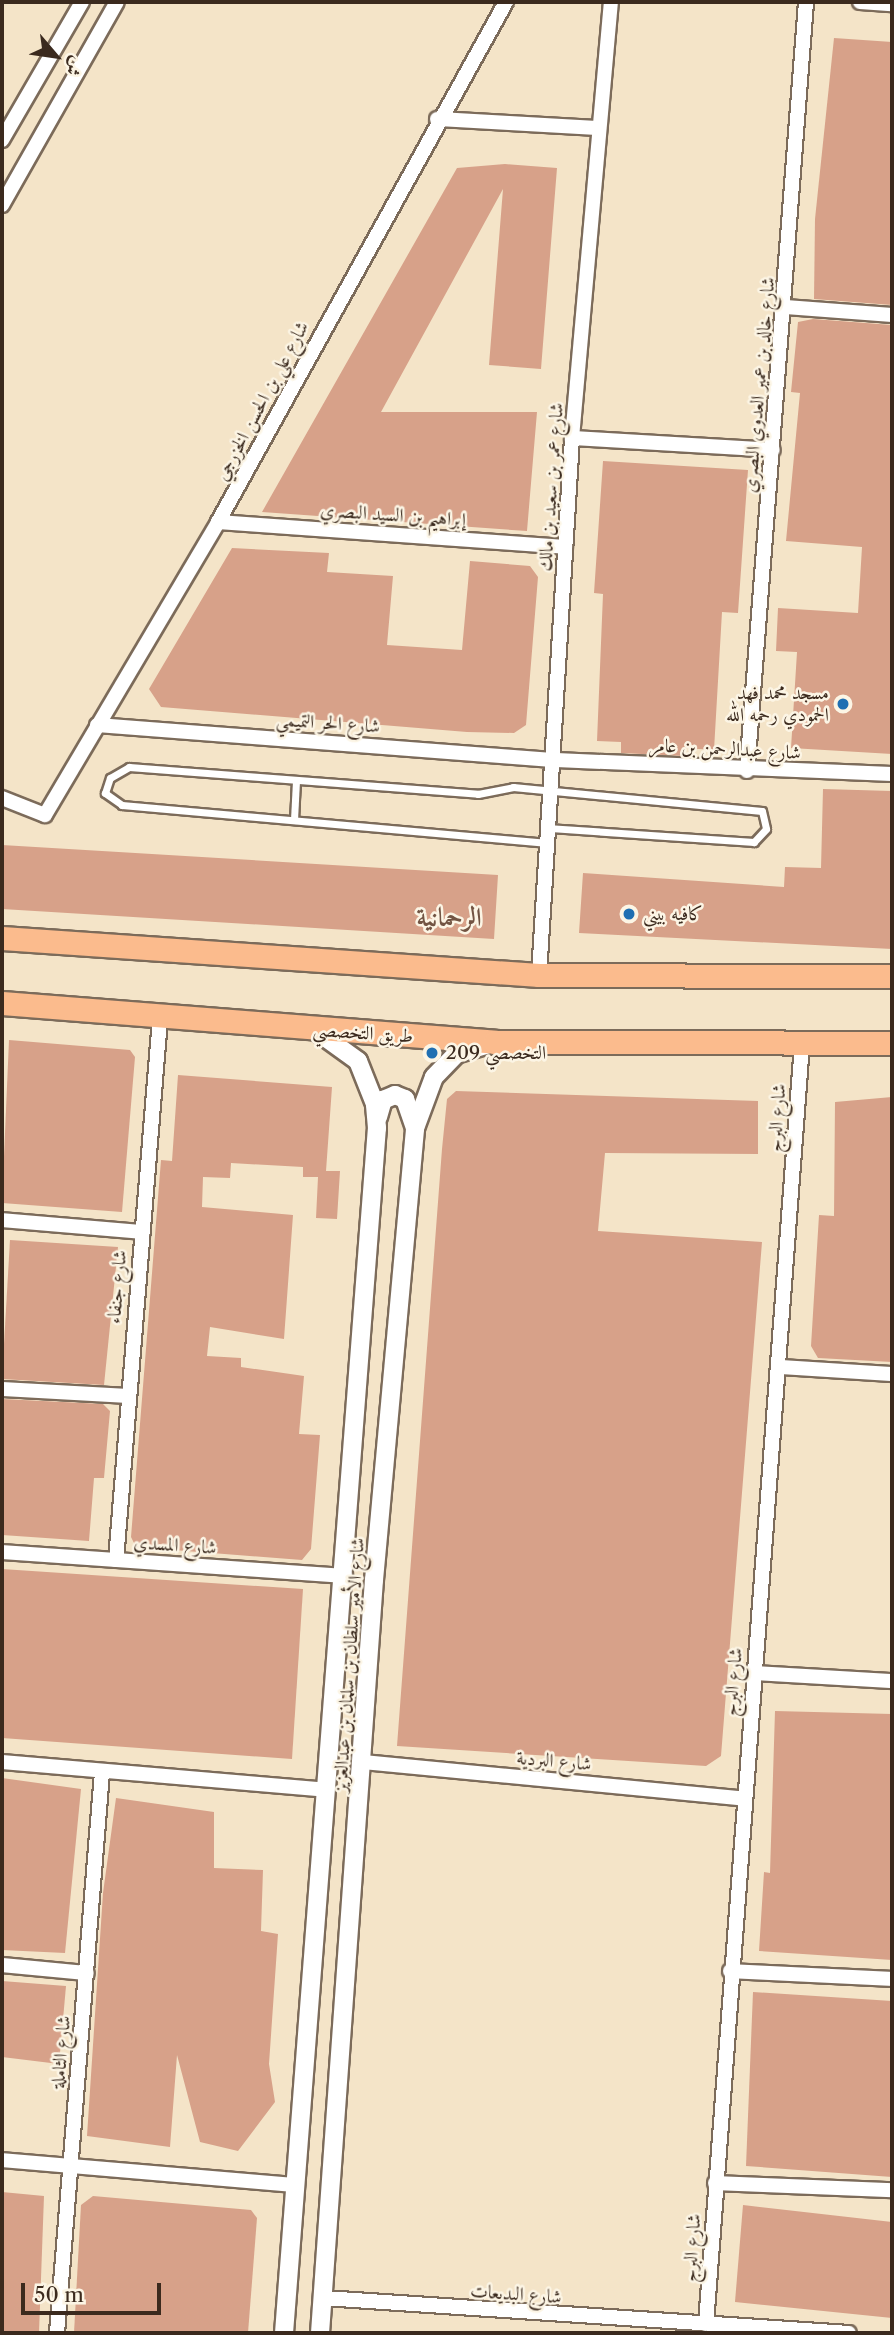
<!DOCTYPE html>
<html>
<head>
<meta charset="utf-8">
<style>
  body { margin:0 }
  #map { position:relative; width:894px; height:2335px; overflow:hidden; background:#f4e4c8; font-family:"Libre Caslon Text",Amiri,serif }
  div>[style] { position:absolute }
  .building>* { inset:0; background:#d7a189 }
  .roads { filter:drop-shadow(2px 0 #7c6b5a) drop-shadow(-2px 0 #7c6b5a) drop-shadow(0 2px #7c6b5a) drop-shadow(0 -2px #7c6b5a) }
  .service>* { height:7px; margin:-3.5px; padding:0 3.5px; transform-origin:3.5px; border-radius:3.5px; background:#fff }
  .minor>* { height:14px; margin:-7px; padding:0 7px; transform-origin:7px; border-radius:7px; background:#fff }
  .tertiary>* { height:18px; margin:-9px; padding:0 9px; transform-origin:9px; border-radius:9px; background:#fff }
  .primary>* { height:23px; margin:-11.5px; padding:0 11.5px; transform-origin:11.5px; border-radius:11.5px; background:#fbbb8d }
  .dots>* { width:19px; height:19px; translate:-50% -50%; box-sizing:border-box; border:4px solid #fcf5e5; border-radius:50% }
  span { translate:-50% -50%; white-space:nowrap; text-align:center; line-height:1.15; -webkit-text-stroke:5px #fcf5e5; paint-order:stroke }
  .street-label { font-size:19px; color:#3b2a1e }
  .poi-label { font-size:19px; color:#3b2a1e }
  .right { translate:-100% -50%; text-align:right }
  .left { translate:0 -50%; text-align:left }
  .district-label { font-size:26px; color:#725443; font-weight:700 }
  .frame { position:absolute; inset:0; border:4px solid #3b2a1e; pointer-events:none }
  .north { position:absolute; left:21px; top:21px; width:70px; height:70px; -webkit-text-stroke:5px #fcf5e5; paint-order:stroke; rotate:119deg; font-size:19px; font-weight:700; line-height:28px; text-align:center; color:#3b2a1e }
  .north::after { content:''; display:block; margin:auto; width:24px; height:32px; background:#3b2a1e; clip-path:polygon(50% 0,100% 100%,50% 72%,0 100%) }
  .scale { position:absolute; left:21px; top:2283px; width:140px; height:32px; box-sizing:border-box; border:4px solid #3b2a1e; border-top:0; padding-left:9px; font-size:21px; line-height:24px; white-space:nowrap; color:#3b2a1e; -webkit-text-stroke:5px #fcf5e5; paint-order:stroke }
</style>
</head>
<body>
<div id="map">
  <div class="building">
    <i style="clip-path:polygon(834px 38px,892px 42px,892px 305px,814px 299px,815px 219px)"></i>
    <i style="clip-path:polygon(505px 164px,557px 168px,541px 369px,489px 365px,503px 189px,381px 412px,537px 412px,527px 531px,262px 512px,457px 168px)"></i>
    <i style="clip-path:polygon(813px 319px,892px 325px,892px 754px,791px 748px,797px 652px,776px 651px,778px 608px,858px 613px,862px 547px,786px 541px,800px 393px,791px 392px,798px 322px)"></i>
    <i style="clip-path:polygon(603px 461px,748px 470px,738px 613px,722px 612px,714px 750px,684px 748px,684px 756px,621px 753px,621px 742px,597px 741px,603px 594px,594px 593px)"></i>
    <i style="clip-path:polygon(232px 548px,329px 553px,327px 572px,393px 576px,387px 645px,462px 650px,470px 561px,530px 566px,538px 577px,526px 725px,514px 733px,467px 732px,161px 707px,149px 689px)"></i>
    <i style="clip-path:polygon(823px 789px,892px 791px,892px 949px,579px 933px,583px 873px,784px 887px,785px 867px,821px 868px)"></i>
    <i style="clip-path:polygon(2px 845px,498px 875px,494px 939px,2px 909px)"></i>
    <i style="clip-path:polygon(9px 1040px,130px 1050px,135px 1057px,122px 1212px,2px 1203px)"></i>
    <i style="clip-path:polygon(178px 1075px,332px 1087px,326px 1171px,340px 1171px,337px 1219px,316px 1218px,318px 1177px,303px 1177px,303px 1167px,231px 1163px,230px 1178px,203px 1177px,202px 1207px,293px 1215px,284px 1339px,210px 1327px,207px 1356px,241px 1358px,241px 1367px,304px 1376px,299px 1434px,320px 1435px,311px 1549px,302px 1560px,136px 1547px,131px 1537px,161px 1160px,172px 1161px)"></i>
    <i style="clip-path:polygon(456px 1091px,758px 1101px,758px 1154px,605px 1153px,598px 1231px,762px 1242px,721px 1756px,706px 1766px,397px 1746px,442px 1149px,447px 1099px)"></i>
    <i style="clip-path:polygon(892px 1097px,892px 1362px,818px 1358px,811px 1346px,819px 1215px,834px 1216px,835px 1102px)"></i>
    <i style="clip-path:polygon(10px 1240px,118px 1247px,104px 1385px,2px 1379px)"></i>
    <i style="clip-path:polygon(2px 1399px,103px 1404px,110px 1411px,104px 1478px,94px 1478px,89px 1541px,2px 1535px)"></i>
    <i style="clip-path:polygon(2px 1569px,303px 1589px,292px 1759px,2px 1738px)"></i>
    <i style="clip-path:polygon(775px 1711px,892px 1714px,892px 1960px,759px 1951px,764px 1872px,770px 1873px)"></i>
    <i style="clip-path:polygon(2px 1778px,81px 1789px,65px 1953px,2px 1950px)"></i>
    <i style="clip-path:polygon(116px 1798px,214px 1812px,214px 1868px,263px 1870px,261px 1931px,278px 1934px,269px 2064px,275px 2102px,238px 2151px,200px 2142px,177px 2055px,170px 2147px,87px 2136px,103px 1893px)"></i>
    <i style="clip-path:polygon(2px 1981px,66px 1986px,59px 2064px,2px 2057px)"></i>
    <i style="clip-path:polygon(753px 1992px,892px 2001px,892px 2177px,746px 2166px)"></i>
    <i style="clip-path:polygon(2px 2192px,44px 2196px,39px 2333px,2px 2333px)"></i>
    <i style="clip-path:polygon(93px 2196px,251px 2210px,257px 2218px,248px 2333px,74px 2333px,81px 2205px)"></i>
    <i style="clip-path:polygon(743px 2205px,892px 2222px,892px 2318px,735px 2302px)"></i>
  </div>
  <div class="roads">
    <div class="service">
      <i style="left:294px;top:820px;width:40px;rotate:-87.1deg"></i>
      <i style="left:548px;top:843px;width:428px;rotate:-174.9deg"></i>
      <i style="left:122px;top:805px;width:21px;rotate:-145deg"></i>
      <i style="left:105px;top:793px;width:16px;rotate:-72deg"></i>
      <i style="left:110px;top:778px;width:22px;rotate:-30deg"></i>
      <i style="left:129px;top:767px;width:350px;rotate:4.4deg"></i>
      <i style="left:478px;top:794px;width:36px;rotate:-11deg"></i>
      <i style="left:513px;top:787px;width:250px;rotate:5.5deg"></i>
      <i style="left:762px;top:811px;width:18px;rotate:77deg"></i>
      <i style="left:766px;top:829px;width:18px;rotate:133deg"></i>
      <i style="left:754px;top:842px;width:204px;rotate:-176.1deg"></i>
    </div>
    <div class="minor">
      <i style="left:860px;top:2px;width:32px;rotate:4deg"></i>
      <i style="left:437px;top:119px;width:162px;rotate:3.2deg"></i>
      <i style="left:2px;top:140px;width:160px;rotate:-59.9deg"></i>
      <i style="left:2px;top:205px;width:233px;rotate:-60.5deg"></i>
      <i style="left:786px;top:307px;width:106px;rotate:4.3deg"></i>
      <i style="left:572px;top:438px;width:201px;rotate:3.4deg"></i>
      <i style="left:218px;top:522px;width:348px;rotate:4.1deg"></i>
      <i style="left:97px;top:725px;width:460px;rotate:4.4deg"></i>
      <i style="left:556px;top:760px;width:336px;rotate:2.4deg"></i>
      <i style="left:747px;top:771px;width:771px;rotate:-85.61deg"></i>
      <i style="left:2px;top:798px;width:46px;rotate:21.6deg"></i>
      <i style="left:45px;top:815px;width:340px;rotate:-59.4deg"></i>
      <i style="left:218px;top:522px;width:594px;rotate:-61.02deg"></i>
      <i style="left:539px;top:975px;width:538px;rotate:-86.48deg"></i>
      <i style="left:572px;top:438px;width:438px;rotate:-84.9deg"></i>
      <i style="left:2px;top:1220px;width:141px;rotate:4.9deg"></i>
      <i style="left:780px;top:1367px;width:112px;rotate:3.6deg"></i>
      <i style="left:2px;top:1389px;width:124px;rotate:3.2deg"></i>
      <i style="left:2px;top:1552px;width:344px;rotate:4deg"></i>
      <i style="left:116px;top:1560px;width:543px;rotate:-85.35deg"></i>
      <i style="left:753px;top:1673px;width:139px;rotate:3.3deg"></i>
      <i style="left:2px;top:1762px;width:325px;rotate:4.9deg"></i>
      <i style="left:363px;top:1762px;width:379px;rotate:5.5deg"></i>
      <i style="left:2px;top:1965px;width:85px;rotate:5.4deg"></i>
      <i style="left:730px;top:1971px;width:162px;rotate:2.8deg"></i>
      <i style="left:2px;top:2160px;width:295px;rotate:4.9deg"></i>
      <i style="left:715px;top:2183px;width:177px;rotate:2.3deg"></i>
      <i style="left:324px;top:2298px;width:526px;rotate:3.81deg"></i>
      <i style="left:706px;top:2324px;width:1284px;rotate:-85.71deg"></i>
      <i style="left:57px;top:2333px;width:562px;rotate:-85.41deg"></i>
    </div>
    <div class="tertiary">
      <i style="left:378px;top:1117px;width:18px;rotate:-74deg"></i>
      <i style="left:383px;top:1100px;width:13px;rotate:-23deg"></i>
      <i style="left:395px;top:1095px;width:11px;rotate:22deg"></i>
      <i style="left:405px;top:1099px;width:31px;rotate:71deg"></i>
      <i style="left:284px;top:2333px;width:1209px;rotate:-85.59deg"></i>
      <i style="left:377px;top:1128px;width:24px;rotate:-95deg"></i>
      <i style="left:375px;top:1104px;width:46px;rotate:-111.6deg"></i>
      <i style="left:358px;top:1061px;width:53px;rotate:-144.2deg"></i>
      <i style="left:320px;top:2333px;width:755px;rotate:-85.9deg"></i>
      <i style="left:374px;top:1580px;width:454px;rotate:-84.8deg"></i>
      <i style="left:415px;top:1128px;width:54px;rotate:-69.6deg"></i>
      <i style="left:434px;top:1077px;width:32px;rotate:-46deg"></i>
      <i style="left:456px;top:1054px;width:34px;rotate:-17deg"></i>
    </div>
    <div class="primary">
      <i style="left:2px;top:938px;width:538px;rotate:3.94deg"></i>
      <i style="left:539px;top:975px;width:353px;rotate:0.2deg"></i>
      <i style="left:2px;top:1003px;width:495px;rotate:4.5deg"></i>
      <i style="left:495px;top:1042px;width:397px;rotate:0.1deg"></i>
    </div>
  </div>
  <div class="dots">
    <i style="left:843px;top:704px;background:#1f6fb2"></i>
    <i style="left:629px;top:914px;background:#1f6fb2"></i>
    <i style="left:432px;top:1053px;background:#1f6fb2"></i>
  </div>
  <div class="street-label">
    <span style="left:759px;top:385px;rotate:-85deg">شارع خالد بن عمير العدوي البصري</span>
    <span style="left:262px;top:401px;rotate:-62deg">شارع علي بن الحسن الخزرجي</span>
    <span style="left:551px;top:487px;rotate:-86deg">شارع عمر بن سعيد بن مالك</span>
    <span style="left:393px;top:515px;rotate:4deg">إبراهيم بن السيد البصري</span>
    <span style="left:328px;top:723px;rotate:4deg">شارع الحر التميمي</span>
    <span style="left:725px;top:749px;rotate:3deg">شارع عبدالرحمن بن عامر</span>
    <span style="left:363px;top:1033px;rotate:4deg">طريق التخصصي</span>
    <span style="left:777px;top:1118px;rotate:-86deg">شارع البرج</span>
    <span style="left:117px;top:1287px;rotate:-85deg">شارع جنفاء</span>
    <span style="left:175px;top:1545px;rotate:4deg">شارع المسدي</span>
    <span style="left:349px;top:1665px;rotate:-86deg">شارع الأمير سلطان بن سلمان بن عبدالعزيز</span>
    <span style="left:733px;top:1682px;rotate:-85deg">شارع البرج</span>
    <span style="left:554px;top:1761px;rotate:5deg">شارع البردية</span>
    <span style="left:61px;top:2052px;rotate:-85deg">شارع الثاملة</span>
    <span style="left:692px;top:2248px;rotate:-86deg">شارع البرج</span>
    <span style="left:516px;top:2294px;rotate:4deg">شارع البديعات</span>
  </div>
  <div class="poi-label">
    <span class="right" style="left:829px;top:704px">مسجد محمد فهد<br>الحمودي رحمه الله</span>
    <span class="left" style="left:643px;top:914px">كافيه بيني</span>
    <span class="left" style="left:446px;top:1053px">التخصصي 209</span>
  </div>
  <div class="district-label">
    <span style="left:449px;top:918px">الرحمانية</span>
  </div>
  <div class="frame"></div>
  <div class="north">ش</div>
  <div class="scale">50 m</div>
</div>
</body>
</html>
